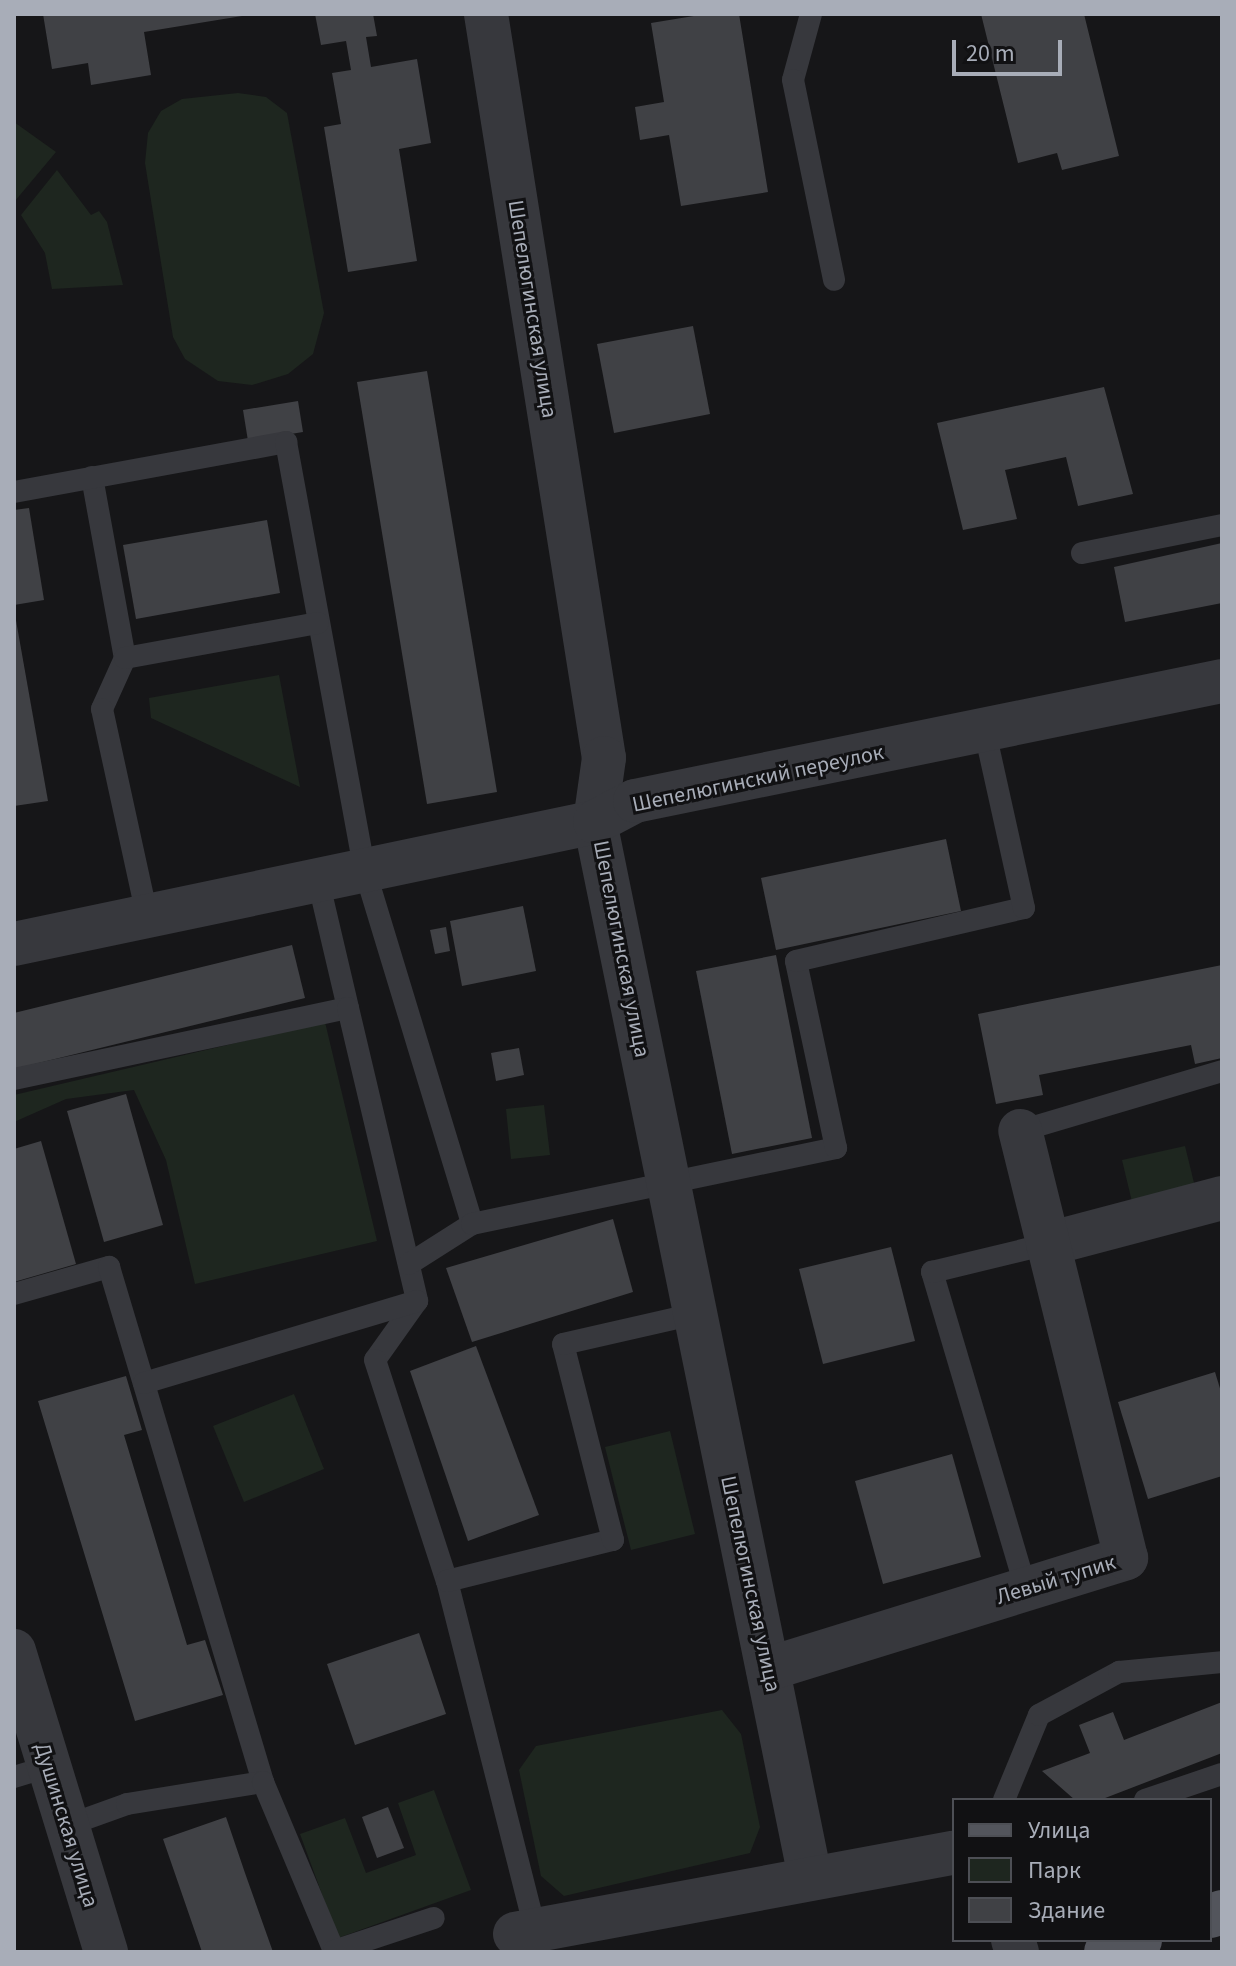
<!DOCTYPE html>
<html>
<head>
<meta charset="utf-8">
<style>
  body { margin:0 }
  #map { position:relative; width:1236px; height:1966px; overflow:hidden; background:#161618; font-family:"Source Sans 3",sans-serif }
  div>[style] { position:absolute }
  .green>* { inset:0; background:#1e261f }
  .building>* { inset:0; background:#404145 }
  .service>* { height:22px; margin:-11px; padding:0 11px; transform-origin:11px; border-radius:11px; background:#37383d }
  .minor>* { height:44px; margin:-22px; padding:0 22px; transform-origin:22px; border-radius:22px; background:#37383d }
  .tertiary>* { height:44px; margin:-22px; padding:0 22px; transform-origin:22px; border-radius:22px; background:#37383d }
  .primary>* { height:44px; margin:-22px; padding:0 22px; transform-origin:22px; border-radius:22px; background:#53555c }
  span { translate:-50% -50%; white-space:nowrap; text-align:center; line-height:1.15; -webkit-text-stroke:6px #111113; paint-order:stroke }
  .street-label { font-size:22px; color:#a8adb8 }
  .frame { position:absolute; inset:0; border:16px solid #a8adb8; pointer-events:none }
  .legend { position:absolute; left:952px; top:1798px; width:260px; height:144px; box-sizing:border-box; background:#111113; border:2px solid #4d4f55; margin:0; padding:10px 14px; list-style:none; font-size:24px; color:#a8adb8 }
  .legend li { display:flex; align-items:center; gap:16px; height:40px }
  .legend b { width:40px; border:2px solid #4d4f55 }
  .scale { position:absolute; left:952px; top:40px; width:110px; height:36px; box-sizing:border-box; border:4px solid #a8adb8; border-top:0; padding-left:10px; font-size:24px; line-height:28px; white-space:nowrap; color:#a8adb8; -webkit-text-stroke:6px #111113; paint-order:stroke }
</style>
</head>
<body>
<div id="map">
  <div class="green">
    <i style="clip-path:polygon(238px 93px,266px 97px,287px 113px,324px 313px,313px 354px,288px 374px,252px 385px,218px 381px,185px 359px,173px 337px,145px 163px,148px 133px,161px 111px,182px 99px)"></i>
    <i style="clip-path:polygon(14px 122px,56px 152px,15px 201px,14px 200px)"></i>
    <i style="clip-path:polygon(57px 170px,91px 215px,99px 211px,107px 222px,123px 285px,52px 289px,45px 253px,21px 215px)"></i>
    <i style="clip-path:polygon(279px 675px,300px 787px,151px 718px,149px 698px)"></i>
    <i style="clip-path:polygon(325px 1022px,377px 1241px,195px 1284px,166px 1160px,134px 1090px,66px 1099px,14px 1122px,14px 1095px)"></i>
    <i style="clip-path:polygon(544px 1105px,550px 1155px,511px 1159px,506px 1109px)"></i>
    <i style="clip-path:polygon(1185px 1146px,1196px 1191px,1133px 1206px,1122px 1160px)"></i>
    <i style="clip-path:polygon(294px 1394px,324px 1469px,244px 1502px,213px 1426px)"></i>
    <i style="clip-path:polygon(670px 1431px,695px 1534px,631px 1550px,605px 1447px)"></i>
    <i style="clip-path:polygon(722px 1710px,741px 1734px,760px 1827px,750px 1853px,564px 1896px,541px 1876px,519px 1770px,536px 1746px)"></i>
    <i style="clip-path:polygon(434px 1790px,471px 1890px,338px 1938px,300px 1834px,345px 1818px,366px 1873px,416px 1855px,398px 1803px)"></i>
  </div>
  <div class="building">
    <i style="clip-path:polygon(43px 14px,242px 14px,242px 16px,144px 32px,151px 75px,91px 85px,88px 63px,52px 69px)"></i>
    <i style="clip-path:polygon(315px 14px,373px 14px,377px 36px,366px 37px,371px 67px,417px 59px,431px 143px,399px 149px,417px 261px,348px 272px,324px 127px,341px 124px,332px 73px,351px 70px,346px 41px,321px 45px)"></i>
    <i style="clip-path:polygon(706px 14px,739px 14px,768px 192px,681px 206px,669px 135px,640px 140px,635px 107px,664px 102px,651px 23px)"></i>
    <i style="clip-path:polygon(981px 14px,1084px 14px,1119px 156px,1062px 170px,1057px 153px,1018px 163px)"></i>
    <i style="clip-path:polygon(693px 326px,710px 414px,614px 433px,597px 344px)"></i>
    <i style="clip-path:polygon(427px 371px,497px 792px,427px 804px,357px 382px)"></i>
    <i style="clip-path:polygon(1104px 387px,1133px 494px,1078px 506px,1066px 457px,1005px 470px,1017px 519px,963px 530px,937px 423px)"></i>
    <i style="clip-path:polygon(298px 401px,303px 432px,248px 441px,243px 410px)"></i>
    <i style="clip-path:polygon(29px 508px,44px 600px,14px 605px,14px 510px)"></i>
    <i style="clip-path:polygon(267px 520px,280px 593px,136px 619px,123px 545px)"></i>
    <i style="clip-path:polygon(1222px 543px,1222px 603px,1125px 622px,1114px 567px)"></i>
    <i style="clip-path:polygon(14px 609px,48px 801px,14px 806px)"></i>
    <i style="clip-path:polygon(946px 839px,961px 911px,776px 950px,761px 878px)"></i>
    <i style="clip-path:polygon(523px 906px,536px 971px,462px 986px,450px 921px)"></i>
    <i style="clip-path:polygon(446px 927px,450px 951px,435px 954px,430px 930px)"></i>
    <i style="clip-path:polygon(292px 945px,305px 998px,14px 1069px,14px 1013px)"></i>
    <i style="clip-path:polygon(776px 955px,812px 1138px,732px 1154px,696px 971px)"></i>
    <i style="clip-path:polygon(1222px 965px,1222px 1058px,1195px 1064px,1191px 1045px,1039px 1075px,1043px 1095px,996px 1104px,978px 1014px)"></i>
    <i style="clip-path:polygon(519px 1048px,524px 1075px,496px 1081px,491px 1053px)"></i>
    <i style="clip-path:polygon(126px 1094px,163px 1225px,104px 1242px,67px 1111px)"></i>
    <i style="clip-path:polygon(41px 1141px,76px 1264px,14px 1282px,14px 1149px)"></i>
    <i style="clip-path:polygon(613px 1219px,633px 1292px,472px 1342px,446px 1268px)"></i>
    <i style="clip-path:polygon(891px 1247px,915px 1341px,823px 1364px,799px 1269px)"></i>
    <i style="clip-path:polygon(476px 1346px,539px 1515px,468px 1541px,410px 1371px)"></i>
    <i style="clip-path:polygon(1215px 1372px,1222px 1395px,1222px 1476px,1148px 1499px,1118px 1402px)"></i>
    <i style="clip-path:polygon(126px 1376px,142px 1430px,124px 1435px,187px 1645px,205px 1640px,223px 1695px,135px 1721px,38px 1401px)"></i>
    <i style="clip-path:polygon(952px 1454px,981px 1557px,883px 1584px,855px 1481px)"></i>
    <i style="clip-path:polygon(419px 1633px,446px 1714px,355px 1745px,327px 1664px)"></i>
    <i style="clip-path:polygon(1222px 1702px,1222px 1753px,1100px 1800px,1075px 1800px,1042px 1771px,1090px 1753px,1079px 1725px,1113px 1712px,1124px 1740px)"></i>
    <i style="clip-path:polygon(388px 1807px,404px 1848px,377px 1858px,362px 1817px)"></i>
    <i style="clip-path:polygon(226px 1817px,245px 1873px,273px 1952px,202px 1952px,163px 1839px)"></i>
  </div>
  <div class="service">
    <i style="left:811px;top:14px;width:68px;rotate:105.3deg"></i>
    <i style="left:793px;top:80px;width:204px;rotate:78.4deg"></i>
    <i style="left:92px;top:477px;width:184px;rotate:79.7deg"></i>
    <i style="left:125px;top:658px;width:56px;rotate:114.3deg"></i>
    <i style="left:102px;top:709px;width:212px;rotate:77.7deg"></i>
    <i style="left:14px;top:492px;width:277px;rotate:-10.4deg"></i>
    <i style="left:286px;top:442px;width:436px;rotate:79.6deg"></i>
    <i style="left:365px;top:871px;width:369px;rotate:73.1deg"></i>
    <i style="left:1082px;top:553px;width:143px;rotate:-11.3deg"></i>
    <i style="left:125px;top:658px;width:196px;rotate:-10.3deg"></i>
    <i style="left:318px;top:880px;width:131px;rotate:76.8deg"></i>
    <i style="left:14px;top:1079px;width:341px;rotate:-12deg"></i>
    <i style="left:348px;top:1008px;width:301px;rotate:76.7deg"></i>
    <i style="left:417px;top:1301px;width:72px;rotate:125.4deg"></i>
    <i style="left:375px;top:1360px;width:232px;rotate:72deg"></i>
    <i style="left:447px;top:1581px;width:358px;rotate:75.8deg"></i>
    <i style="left:1020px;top:1131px;width:211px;rotate:-16.5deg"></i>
    <i style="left:409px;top:1264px;width:75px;rotate:-32.4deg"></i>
    <i style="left:472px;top:1224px;width:372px;rotate:-11.8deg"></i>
    <i style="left:836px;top:1148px;width:191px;rotate:-102.1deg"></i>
    <i style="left:796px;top:961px;width:234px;rotate:-13.1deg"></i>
    <i style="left:1024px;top:908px;width:180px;rotate:-102.5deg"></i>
    <i style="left:14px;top:1294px;width:99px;rotate:-15.9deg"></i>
    <i style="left:109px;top:1267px;width:538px;rotate:73.35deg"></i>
    <i style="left:144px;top:1383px;width:285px;rotate:-16.7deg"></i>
    <i style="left:447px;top:1581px;width:171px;rotate:-13.9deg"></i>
    <i style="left:613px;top:1540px;width:202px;rotate:-104.3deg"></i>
    <i style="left:563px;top:1344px;width:135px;rotate:-12.8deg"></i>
    <i style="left:1026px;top:1589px;width:331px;rotate:-106.5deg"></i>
    <i style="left:932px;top:1272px;width:119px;rotate:-13.6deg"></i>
    <i style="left:14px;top:1777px;width:34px;rotate:-17deg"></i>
    <i style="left:1004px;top:1800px;width:92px;rotate:-67.6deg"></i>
    <i style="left:1039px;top:1715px;width:91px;rotate:-28.3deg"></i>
    <i style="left:1119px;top:1672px;width:103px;rotate:-5.5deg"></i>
    <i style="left:1145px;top:1800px;width:81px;rotate:-18.7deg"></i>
    <i style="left:66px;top:1826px;width:65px;rotate:-19.8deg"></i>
    <i style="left:127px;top:1804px;width:138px;rotate:-9.2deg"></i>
    <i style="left:263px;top:1782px;width:183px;rotate:67.2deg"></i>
    <i style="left:334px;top:1951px;width:105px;rotate:-18.3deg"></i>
  </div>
  <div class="minor">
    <i style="left:486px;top:14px;width:753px;rotate:80.99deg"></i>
    <i style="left:604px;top:758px;width:65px;rotate:98deg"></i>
    <i style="left:595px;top:822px;width:1077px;rotate:78.48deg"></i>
    <i style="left:14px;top:944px;width:594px;rotate:-11.86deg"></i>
    <i style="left:595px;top:822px;width:45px;rotate:-27.7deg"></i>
    <i style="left:635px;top:801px;width:599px;rotate:-11.55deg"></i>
    <i style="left:1048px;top:1244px;width:180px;rotate:-14.8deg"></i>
    <i style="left:768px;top:1669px;width:375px;rotate:-17.2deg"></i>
    <i style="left:1126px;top:1558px;width:440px;rotate:-103.9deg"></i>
    <i style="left:515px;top:1934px;width:446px;rotate:-10.5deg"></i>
    <i style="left:1013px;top:1940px;width:13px;rotate:72deg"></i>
  </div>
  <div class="tertiary">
    <i style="left:14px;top:1651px;width:315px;rotate:73deg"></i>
  </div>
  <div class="primary">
    <i style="left:1210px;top:1916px;width:13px;rotate:-18deg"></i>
    <i style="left:1106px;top:1952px;width:36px;rotate:-19deg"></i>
  </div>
  <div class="street-label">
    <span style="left:532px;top:309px;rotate:81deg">Шепелюгинская улица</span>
    <span style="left:758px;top:779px;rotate:-12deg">Шепелюгинский переулок</span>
    <span style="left:621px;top:949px;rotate:79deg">Шепелюгинская улица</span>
    <span style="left:1056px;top:1580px;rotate:-17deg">Левый тупик</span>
    <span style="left:750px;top:1584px;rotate:78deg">Шепелюгинская улица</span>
    <span style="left:66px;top:1825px;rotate:73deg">Душинская улица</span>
  </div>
  <div class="frame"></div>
  <ul class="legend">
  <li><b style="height:10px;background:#53555c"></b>Улица</li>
  <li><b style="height:22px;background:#1e261f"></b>Парк</li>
  <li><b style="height:22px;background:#404145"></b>Здание</li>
  </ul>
  <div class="scale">20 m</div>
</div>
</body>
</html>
